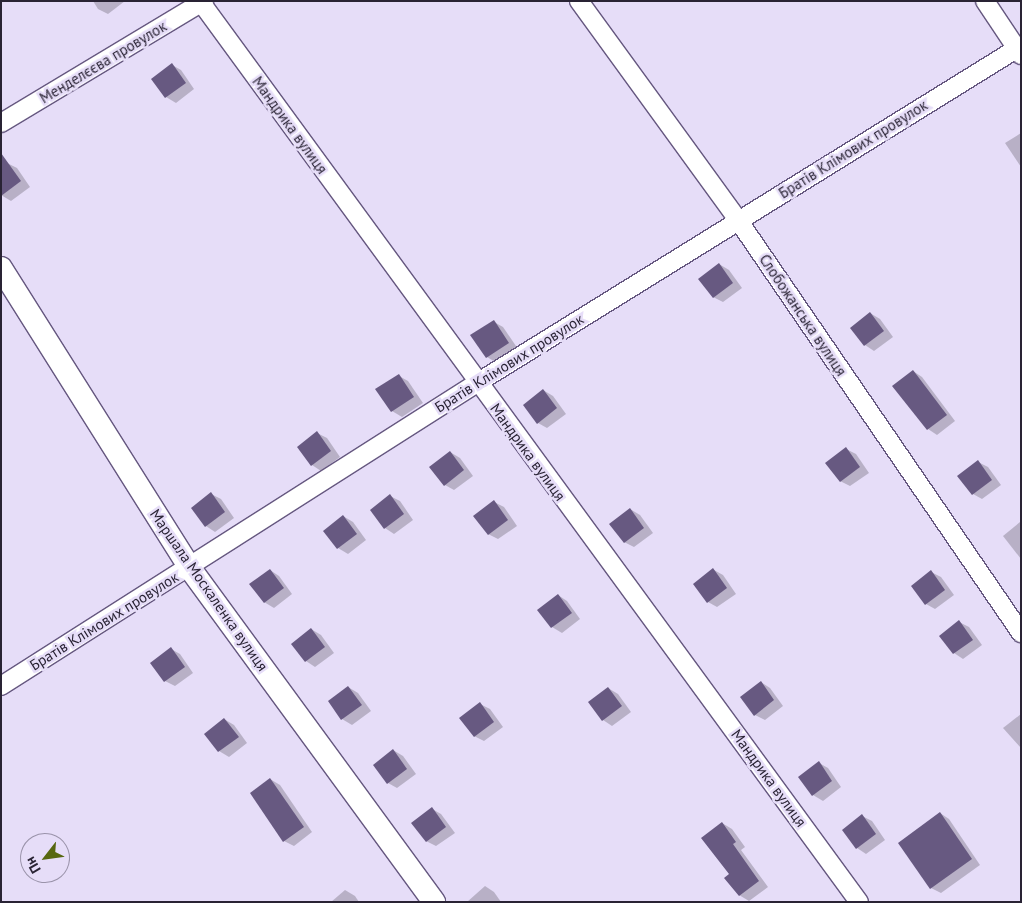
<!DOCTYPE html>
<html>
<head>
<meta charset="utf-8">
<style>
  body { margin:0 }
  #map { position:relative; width:1022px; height:903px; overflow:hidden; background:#e6ddf8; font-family:"PT Sans",sans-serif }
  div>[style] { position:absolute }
  .shadow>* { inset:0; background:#0003 }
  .building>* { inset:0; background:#675981 }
  .roads { filter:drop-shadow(1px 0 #665880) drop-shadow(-1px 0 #665880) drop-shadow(0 1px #665880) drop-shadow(0 -1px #665880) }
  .minor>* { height:18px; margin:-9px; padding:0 9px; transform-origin:9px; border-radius:9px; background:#fff }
  .tertiary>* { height:22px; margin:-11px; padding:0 11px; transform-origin:11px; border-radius:11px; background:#fff }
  span { translate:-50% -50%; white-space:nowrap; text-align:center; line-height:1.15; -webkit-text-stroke:5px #e6ddf8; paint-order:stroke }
  .street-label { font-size:15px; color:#292334 }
  .frame { position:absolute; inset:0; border:2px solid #292334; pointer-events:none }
  .north { position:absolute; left:20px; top:833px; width:50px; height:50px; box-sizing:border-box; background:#e6ddf8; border:1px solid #9a93aa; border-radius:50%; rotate:240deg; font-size:14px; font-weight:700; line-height:20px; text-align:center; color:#292334 }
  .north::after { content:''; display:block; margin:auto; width:18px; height:22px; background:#576710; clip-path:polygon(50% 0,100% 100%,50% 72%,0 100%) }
</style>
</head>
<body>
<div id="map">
  <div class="shadow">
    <i style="clip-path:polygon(93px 1px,125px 1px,108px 14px,98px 9px)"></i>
    <i style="clip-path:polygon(172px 65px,181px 70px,194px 89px,176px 103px,166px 97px)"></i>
    <i style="clip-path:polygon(1021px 133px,1021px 167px,1005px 143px)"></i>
    <i style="clip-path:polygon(7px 163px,17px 168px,30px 187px,11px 201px,1px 195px)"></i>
    <i style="clip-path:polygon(719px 264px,729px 270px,742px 288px,723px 302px,713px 297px)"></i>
    <i style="clip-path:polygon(870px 313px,880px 319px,893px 337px,874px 351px,865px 345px,851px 328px)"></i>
    <i style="clip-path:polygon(494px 322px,503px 327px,518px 349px,497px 363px,487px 357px,472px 335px)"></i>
    <i style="clip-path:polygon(913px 371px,922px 377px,955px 421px,937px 435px,928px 429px)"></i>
    <i style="clip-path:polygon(399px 376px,408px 381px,423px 403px,402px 417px,392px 411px)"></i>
    <i style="clip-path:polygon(543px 390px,553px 396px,566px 414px,547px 428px,538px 423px)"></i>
    <i style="clip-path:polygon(317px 433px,327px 438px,340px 457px,321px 471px,312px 465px)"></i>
    <i style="clip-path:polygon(846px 449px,856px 454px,869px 473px,850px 486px,840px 481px)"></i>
    <i style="clip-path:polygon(450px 452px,460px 458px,473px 476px,454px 490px,445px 485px)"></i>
    <i style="clip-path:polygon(978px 462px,988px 467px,1001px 485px,982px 499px,973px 494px)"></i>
    <i style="clip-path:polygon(211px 494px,221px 499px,234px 518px,215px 532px,206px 526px)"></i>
    <i style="clip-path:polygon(390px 496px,400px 501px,413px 520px,394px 534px,385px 528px)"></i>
    <i style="clip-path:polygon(494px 502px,504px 507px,517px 526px,498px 539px,488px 534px)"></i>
    <i style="clip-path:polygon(630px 509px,640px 515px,653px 533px,634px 547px,624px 542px)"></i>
    <i style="clip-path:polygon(343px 516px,353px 522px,366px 540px,348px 554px,338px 548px,325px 531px)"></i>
    <i style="clip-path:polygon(1020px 522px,1021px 523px,1021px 559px,1003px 536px)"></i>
    <i style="clip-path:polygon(270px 570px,279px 576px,292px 594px,274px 608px,264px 602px)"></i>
    <i style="clip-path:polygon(714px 570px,723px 575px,736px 594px,717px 607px,708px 602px)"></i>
    <i style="clip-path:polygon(931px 572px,941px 577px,954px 595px,935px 609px,926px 604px)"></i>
    <i style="clip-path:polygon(558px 595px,567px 601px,580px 619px,562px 633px,552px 627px,539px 610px)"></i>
    <i style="clip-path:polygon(959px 622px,969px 627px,982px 645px,963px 659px,954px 653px)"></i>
    <i style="clip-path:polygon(311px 629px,321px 635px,334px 653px,315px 667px,306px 661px)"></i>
    <i style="clip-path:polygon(171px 649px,180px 654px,193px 673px,175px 686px,165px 681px)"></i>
    <i style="clip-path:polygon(761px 682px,770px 688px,783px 706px,765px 720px,755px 715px)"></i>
    <i style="clip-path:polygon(348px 687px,358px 693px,371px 711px,352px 725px,342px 719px,329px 702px)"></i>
    <i style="clip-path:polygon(608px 688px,618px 694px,631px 712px,612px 726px,603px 720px,590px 703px)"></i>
    <i style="clip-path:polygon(480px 704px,490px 709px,503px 727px,484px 741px,474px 736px)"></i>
    <i style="clip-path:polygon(1021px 714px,1021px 748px,1003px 728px)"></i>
    <i style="clip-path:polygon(224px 719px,234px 725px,247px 743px,229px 757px,219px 751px,206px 734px)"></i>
    <i style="clip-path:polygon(393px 750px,403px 756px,416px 774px,397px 788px,388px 783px)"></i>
    <i style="clip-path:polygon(819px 763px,828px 768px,841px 787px,823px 801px,813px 795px)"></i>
    <i style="clip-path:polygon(270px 779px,280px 785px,312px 832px,294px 846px,284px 841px)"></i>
    <i style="clip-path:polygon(432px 809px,441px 814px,455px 833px,436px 846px,426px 841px)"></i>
    <i style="clip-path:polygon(940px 813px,949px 819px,980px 865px,941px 893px,931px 888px)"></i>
    <i style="clip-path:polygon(862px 816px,872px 821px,885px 840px,866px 854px,857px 848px)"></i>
    <i style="clip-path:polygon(722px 823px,732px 829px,745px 847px,741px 850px,768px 887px,749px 901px,739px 895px)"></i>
    <i style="clip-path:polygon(485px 886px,494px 892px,501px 902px,467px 902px)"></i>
    <i style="clip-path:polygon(345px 890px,355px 896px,359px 902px,331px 902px)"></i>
  </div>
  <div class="building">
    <i style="clip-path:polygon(172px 63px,186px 83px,165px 98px,151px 79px)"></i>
    <i style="clip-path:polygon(1px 153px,21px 181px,1px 196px)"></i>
    <i style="clip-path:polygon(719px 263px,733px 283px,713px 298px,698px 279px)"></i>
    <i style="clip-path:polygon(870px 312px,884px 331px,864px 346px,850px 328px)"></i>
    <i style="clip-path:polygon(494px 320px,509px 343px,486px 358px,470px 335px)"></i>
    <i style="clip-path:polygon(913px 370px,947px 415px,927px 430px,892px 386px)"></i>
    <i style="clip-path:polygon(399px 374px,414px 397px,391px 412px,375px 389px)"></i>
    <i style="clip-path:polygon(543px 389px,557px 408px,537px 424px,523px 405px)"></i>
    <i style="clip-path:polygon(317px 431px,331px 451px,311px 466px,297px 447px)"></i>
    <i style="clip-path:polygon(846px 447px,860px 467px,840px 482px,825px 463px)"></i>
    <i style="clip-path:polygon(450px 451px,464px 470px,444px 486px,429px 467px)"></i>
    <i style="clip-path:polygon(978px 460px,992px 480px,972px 495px,957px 476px)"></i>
    <i style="clip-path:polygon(211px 492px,225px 512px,205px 527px,191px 508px)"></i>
    <i style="clip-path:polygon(390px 494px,404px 514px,384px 529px,370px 510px)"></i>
    <i style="clip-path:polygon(494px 500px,508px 520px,488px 535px,473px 516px)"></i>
    <i style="clip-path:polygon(630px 508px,644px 528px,624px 543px,609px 524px)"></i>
    <i style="clip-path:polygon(343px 515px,357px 534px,337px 549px,323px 531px)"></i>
    <i style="clip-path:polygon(713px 568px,727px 588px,707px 603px,693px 584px)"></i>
    <i style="clip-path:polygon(270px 569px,284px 588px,264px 603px,249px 584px)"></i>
    <i style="clip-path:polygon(931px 570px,945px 590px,925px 605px,911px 586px)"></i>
    <i style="clip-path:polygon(558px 594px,572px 613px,551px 628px,537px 610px)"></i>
    <i style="clip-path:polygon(959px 620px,973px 640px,953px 654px,939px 636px)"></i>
    <i style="clip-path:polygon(311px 628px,325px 647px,305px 662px,291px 644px)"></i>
    <i style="clip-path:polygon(171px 647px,185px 667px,164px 682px,150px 663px)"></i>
    <i style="clip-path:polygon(761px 681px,774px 700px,754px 716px,740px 697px)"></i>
    <i style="clip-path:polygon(348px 686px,362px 705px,341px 720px,328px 701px)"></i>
    <i style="clip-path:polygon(608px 687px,622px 706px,602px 721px,588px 702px)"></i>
    <i style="clip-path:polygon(480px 702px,494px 722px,474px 737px,459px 718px)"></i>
    <i style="clip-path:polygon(224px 718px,239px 737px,218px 752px,204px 734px)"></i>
    <i style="clip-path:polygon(393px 749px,407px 769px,387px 784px,373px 765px)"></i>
    <i style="clip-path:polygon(819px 761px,832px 781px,812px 796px,798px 777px)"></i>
    <i style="clip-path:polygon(270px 778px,304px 827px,283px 842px,250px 793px)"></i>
    <i style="clip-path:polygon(432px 807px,446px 827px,426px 842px,411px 823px)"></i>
    <i style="clip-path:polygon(940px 812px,972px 859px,930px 889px,898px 843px)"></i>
    <i style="clip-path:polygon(862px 814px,876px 834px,856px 849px,842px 830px)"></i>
    <i style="clip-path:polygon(722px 822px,736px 842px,733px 844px,759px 881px,739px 896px,724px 878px,729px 874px,701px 838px)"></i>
  </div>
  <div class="roads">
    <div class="minor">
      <i style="left:200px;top:1px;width:1116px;rotate:53.82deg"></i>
      <i style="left:579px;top:1px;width:271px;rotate:54deg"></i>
      <i style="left:738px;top:220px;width:501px;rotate:55.58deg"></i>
      <i style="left:985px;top:1px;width:65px;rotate:56.3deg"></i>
      <i style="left:1px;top:123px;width:237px;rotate:-31deg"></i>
      <i style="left:1px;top:686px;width:564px;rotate:-32.48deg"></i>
      <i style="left:477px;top:383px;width:640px;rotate:-31.78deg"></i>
    </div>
    <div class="tertiary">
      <i style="left:1px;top:268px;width:353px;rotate:57.8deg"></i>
      <i style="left:189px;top:567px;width:415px;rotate:53.8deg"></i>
    </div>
  </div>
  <div class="street-label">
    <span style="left:103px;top:62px;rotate:-31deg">Менделєєва провулок</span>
    <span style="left:290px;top:125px;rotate:54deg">Мандрика вулиця</span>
    <span style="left:853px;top:149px;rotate:-32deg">Братів Клімових провулок</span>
    <span style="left:803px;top:315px;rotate:56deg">Слобожанська вулиця</span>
    <span style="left:509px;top:363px;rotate:-32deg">Братів Клімових провулок</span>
    <span style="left:528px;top:452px;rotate:54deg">Мандрика вулиця</span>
    <span style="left:209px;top:590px;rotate:55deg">Маршала Москаленка вулиця</span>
    <span style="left:104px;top:621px;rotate:-32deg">Братів Клімових провулок</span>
    <span style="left:769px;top:778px;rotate:54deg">Мандрика вулиця</span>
  </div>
  <div class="frame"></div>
  <div class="north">Пн</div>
</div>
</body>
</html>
